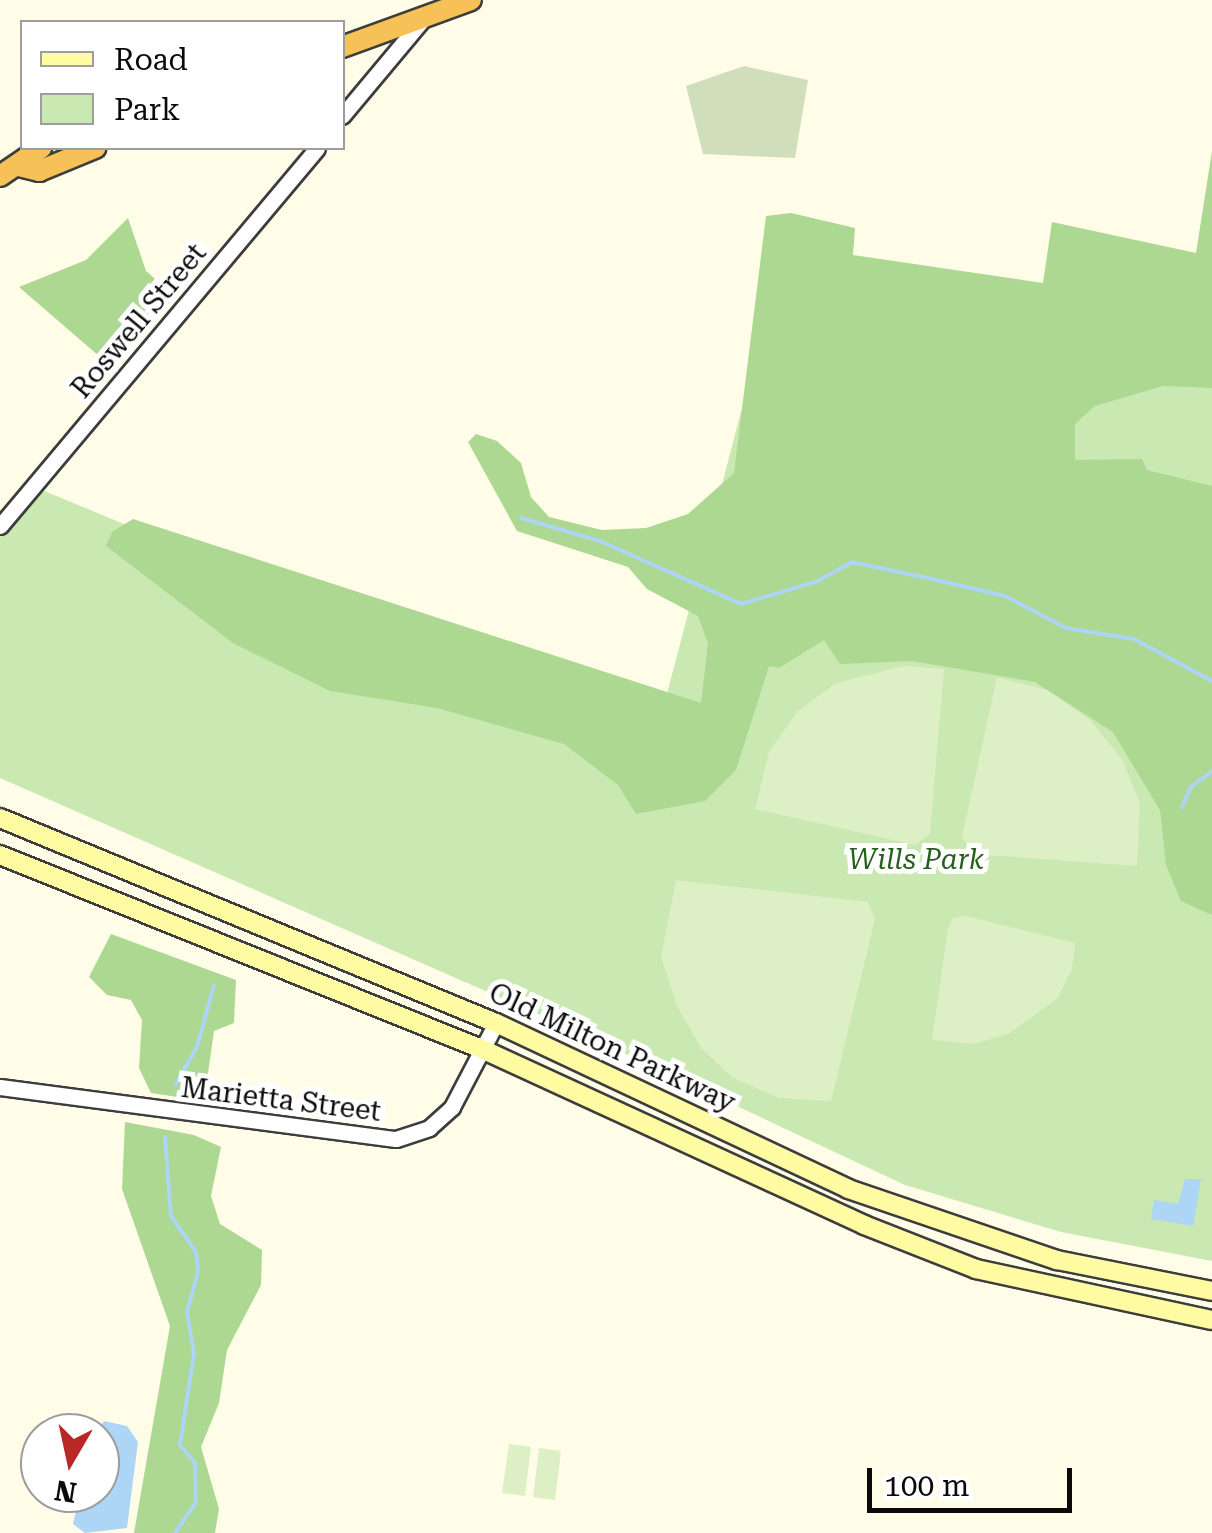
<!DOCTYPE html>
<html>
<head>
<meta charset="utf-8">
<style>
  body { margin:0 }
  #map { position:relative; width:1212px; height:1533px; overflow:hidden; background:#fffce7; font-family:"Roboto Serif",serif }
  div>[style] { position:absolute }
  .green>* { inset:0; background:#cae8b2 }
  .forest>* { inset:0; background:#acd892 }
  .cemetery>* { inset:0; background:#d0debb }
  .pitch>* { inset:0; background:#ddefc4 }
  .water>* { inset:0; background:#add5f5 }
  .stream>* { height:4px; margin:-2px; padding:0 2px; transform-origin:2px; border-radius:2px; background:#add5f5 }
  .roads { filter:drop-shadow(2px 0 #3d3d3d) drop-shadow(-2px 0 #3d3d3d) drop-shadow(0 2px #3d3d3d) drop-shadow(0 -2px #3d3d3d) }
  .tertiary>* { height:15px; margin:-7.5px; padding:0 7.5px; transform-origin:7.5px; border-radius:7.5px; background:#fff }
  .secondary>* { height:18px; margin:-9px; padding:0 9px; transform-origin:9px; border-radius:9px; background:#fffba2 }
  .trunk>* { height:20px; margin:-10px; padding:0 10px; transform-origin:10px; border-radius:10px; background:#f6c257 }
  span { translate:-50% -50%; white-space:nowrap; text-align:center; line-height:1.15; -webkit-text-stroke:10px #fff; paint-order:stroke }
  .street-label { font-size:28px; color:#0a0a0a }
  .park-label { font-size:28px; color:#25601c; font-style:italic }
  .legend { position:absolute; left:20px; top:20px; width:325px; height:130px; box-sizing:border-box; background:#fff; border:2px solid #9d9d9d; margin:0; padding:12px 18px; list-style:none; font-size:30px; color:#0a0a0a }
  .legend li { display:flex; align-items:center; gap:20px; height:50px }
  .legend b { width:50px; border:2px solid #9d9d9d }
  .north { position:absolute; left:20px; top:1413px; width:100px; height:100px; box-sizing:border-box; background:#fff; border:2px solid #9d9d9d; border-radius:50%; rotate:189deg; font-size:28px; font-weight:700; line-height:40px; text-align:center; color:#0a0a0a }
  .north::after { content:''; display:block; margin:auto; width:35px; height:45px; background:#b82824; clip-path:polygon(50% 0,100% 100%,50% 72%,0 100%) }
  .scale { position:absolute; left:867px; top:1468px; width:205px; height:45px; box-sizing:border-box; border:5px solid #0a0a0a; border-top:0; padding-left:12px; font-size:30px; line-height:35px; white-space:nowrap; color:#0a0a0a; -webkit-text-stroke:8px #fff; paint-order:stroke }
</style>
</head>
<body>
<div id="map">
  <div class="green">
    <i style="clip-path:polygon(782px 256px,1212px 318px,1212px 1261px,1061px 1232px,905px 1185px,579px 1032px,0 778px,0 537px,42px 490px,365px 624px,664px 705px)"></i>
  </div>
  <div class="forest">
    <i style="clip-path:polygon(1212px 151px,1212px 388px,1163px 386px,1095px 406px,1075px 424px,1075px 460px,1142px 459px,1147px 470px,1212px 486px,1212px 915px,1181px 901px,1166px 865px,1160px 810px,1113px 732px,1035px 682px,912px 661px,840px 664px,824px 640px,779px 668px,769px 666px,736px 770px,705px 801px,636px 814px,618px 785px,564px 744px,437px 708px,330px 691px,233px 643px,106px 546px,112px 532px,133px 519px,701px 703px,708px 643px,698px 616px,647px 589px,628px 567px,517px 531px,468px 442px,476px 434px,497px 441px,521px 463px,531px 497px,549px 517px,602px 530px,646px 528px,688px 514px,734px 473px,766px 216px,791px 213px,855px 228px,853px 255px,1043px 283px,1052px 222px,1196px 253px)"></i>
    <i style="clip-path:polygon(128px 218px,146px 271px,175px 296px,114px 369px,19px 287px,86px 260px)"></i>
    <i style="clip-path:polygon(111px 934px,236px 980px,234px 1023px,214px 1031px,204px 1101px,151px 1093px,139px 1068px,142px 1020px,131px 1000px,107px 995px,89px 977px)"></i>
    <i style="clip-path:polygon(125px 1122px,194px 1135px,221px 1147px,211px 1196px,220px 1224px,262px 1250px,261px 1285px,227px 1350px,219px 1403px,201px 1447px,219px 1509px,215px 1533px,134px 1533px,170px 1326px,122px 1189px)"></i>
  </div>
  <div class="cemetery">
    <i style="clip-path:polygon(744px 66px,808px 80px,795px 158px,703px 154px,686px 86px)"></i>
  </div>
  <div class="pitch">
    <i style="clip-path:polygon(904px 666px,944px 669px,930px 834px,915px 845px,755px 809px,769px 752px,798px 711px,836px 683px)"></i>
    <i style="clip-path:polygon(997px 677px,1047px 690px,1090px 720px,1122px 759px,1140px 804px,1137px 866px,972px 854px,962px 837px)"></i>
    <i style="clip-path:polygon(676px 880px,868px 902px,875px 919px,831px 1101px,779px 1098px,733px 1078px,701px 1048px,677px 1006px,661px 957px)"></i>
    <i style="clip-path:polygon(966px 916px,1075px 943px,1072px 969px,1058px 998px,1010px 1033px,974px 1044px,932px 1040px,948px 929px,953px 918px)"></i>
    <i style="clip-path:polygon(509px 1444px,531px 1447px,525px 1496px,502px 1493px)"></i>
    <i style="clip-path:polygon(539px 1448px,561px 1451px,555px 1500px,533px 1497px)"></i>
  </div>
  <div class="water">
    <i style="clip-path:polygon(1185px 1179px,1201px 1179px,1193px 1226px,1151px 1219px,1154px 1200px,1178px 1204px)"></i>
    <i style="clip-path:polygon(104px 1421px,127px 1426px,138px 1442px,127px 1528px,85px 1533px,73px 1524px,80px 1493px,100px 1493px,96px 1433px)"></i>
  </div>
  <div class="stream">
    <i style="left:521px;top:518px;width:82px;rotate:16.2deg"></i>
    <i style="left:600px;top:541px;width:154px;rotate:24.1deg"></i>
    <i style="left:741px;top:604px;width:80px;rotate:-16.6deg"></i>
    <i style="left:818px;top:581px;width:39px;rotate:-29deg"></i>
    <i style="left:852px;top:562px;width:82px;rotate:12deg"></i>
    <i style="left:932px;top:579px;width:75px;rotate:13.1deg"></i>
    <i style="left:1005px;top:596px;width:69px;rotate:27.7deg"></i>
    <i style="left:1066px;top:628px;width:69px;rotate:9.2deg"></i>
    <i style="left:1134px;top:639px;width:89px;rotate:28.3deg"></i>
    <i style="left:1182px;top:807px;width:22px;rotate:-66deg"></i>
    <i style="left:1191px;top:787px;width:26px;rotate:-37deg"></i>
    <i style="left:176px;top:1084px;width:43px;rotate:-60.4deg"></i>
    <i style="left:197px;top:1047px;width:64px;rotate:-74.7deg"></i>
    <i style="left:165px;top:1137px;width:79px;rotate:85.7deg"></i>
    <i style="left:171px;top:1216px;width:44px;rotate:55.2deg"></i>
    <i style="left:196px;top:1252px;width:19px;rotate:84deg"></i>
    <i style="left:198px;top:1271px;width:43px;rotate:104.7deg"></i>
    <i style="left:187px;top:1313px;width:41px;rotate:80.1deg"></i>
    <i style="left:194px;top:1353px;width:93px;rotate:98.7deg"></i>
    <i style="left:180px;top:1445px;width:23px;rotate:50deg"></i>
    <i style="left:195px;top:1463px;width:39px;rotate:89deg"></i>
    <i style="left:196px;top:1502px;width:37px;rotate:124deg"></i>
  </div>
  <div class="roads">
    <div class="tertiary">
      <i style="left:342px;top:116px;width:128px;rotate:-50.1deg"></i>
      <i style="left:0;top:526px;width:493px;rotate:-50deg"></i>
      <i style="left:0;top:1087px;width:399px;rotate:7.5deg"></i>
      <i style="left:396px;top:1139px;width:35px;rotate:-18deg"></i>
      <i style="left:429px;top:1128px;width:31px;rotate:-42deg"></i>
      <i style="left:452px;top:1107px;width:95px;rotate:-62.4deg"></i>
    </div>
    <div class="secondary">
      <i style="left:0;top:818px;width:537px;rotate:22.46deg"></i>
      <i style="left:496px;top:1023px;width:389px;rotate:25.2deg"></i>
      <i style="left:848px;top:1189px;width:221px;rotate:18.8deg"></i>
      <i style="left:1057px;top:1260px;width:158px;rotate:11.3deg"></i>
      <i style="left:0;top:855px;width:522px;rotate:21.94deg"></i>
      <i style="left:484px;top:1050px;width:418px;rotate:24.7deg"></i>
      <i style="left:864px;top:1225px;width:120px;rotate:21.4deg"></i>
      <i style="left:976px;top:1269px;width:241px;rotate:12.2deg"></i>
    </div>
    <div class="trunk">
      <i style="left:342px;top:47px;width:137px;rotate:-20deg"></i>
      <i style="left:19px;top:166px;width:21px;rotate:14deg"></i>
      <i style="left:39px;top:171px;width:61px;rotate:-22.3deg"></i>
      <i style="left:0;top:176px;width:50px;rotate:-34.3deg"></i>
    </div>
  </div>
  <div class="street-label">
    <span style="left:139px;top:321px;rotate:-50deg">Roswell Street</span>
    <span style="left:612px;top:1048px;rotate:25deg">Old Milton Parkway</span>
    <span style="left:281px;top:1100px;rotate:7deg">Marietta Street</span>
  </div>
  <div class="park-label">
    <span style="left:916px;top:860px">Wills Park</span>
  </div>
  <ul class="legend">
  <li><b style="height:12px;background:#fffba2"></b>Road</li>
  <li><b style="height:28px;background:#cae8b2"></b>Park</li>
  </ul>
  <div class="north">N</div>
  <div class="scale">100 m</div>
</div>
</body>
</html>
